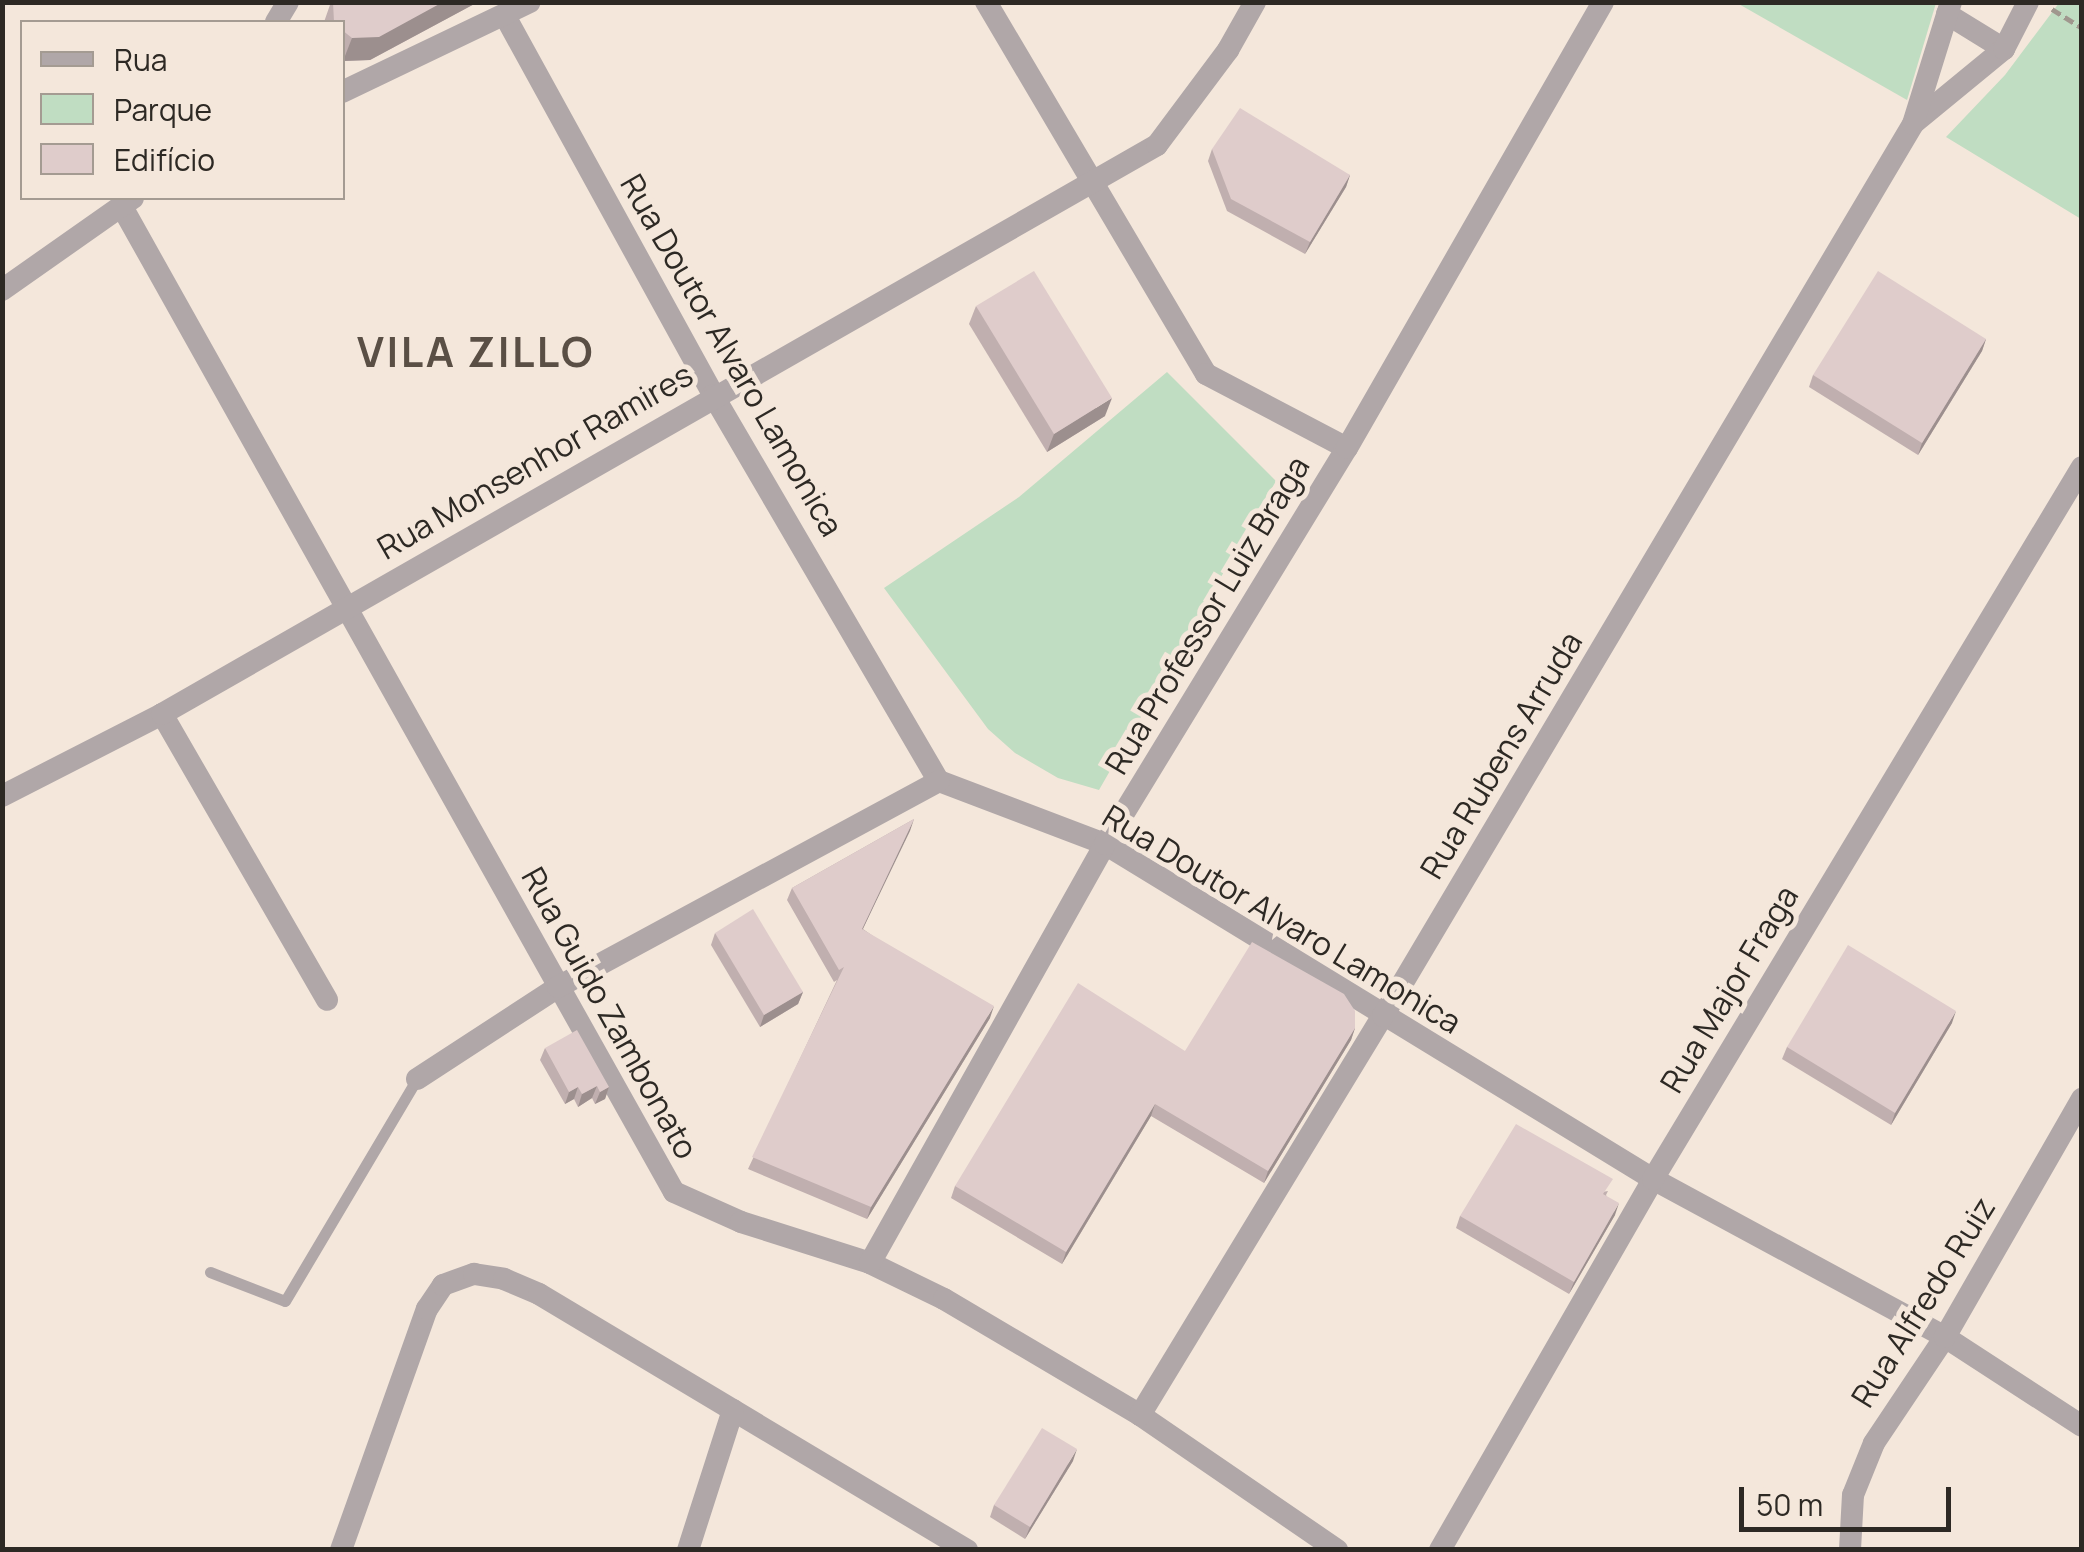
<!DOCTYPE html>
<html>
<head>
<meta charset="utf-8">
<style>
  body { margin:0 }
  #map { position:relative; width:2084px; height:1552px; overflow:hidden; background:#f4e7db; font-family:Manrope,sans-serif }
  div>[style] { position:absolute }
  .green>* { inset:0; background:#c0ddc2 }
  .path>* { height:5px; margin-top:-2.5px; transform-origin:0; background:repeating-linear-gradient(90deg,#a0978e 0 10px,transparent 0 15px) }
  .lane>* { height:11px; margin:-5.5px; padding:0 5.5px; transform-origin:5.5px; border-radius:5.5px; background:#b0a7a8 }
  .street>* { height:22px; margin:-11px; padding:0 11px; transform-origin:11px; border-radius:11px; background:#b0a7a8 }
  .wall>* { inset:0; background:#c0afaf }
  .shaded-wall>* { inset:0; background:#9c8f8e }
  .building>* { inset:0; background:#dfcccb }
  span { translate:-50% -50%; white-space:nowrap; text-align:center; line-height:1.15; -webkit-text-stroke:10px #f4e7db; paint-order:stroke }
  .street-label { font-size:32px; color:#2d2924 }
  .district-label { font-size:42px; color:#5a4f45; font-weight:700; letter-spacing:2.5px }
  .frame { position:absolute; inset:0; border:5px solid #2d2924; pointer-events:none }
  .legend { position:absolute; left:20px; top:20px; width:325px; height:180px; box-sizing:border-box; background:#f4e7db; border:2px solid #a49b92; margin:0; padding:12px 18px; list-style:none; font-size:30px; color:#2d2924 }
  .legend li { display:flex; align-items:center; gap:20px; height:50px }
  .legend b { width:50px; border:2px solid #a49b92 }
  .scale { position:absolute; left:1739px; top:1487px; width:212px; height:45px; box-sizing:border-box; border:5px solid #2d2924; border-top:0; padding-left:12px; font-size:30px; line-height:35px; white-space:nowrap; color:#2d2924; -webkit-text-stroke:8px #f4e7db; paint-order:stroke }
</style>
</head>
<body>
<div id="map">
  <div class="green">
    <i style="clip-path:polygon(1737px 3px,1936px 3px,1907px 100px)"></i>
    <i style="clip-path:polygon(2059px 3px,2081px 3px,2081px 219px,1946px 137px,2005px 75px)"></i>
    <i style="clip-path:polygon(1167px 372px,1276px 481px,1099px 790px,1058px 778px,1015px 753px,988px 729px,884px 588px,1019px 497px)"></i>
  </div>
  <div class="path">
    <i style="left:2052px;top:9px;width:36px;rotate:32deg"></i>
  </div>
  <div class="lane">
    <i style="left:210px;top:1272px;width:80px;rotate:21.1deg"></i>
    <i style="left:285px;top:1301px;width:258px;rotate:-59.3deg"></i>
  </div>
  <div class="street">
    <i style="left:986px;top:2px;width:432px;rotate:59.4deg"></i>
    <i style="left:1206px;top:374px;width:159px;rotate:27.7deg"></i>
    <i style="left:1947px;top:14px;width:67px;rotate:31.6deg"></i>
    <i style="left:505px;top:16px;width:432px;rotate:61.2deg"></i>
    <i style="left:713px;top:395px;width:447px;rotate:59.7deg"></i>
    <i style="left:939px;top:781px;width:178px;rotate:20.8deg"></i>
    <i style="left:1105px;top:844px;width:642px;rotate:31.44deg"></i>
    <i style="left:1653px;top:1179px;width:332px;rotate:28.4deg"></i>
    <i style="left:1945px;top:1337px;width:163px;rotate:33deg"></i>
    <i style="left:276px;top:22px;width:23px;rotate:-59deg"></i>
    <i style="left:342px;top:92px;width:208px;rotate:-25.6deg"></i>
    <i style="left:1915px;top:122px;width:115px;rotate:-39.4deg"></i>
    <i style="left:2004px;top:49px;width:53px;rotate:-62.9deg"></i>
    <i style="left:121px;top:205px;width:1131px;rotate:60.74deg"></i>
    <i style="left:674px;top:1192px;width:73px;rotate:24.1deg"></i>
    <i style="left:741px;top:1222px;width:135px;rotate:17.6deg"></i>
    <i style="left:870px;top:1263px;width:82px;rotate:25.9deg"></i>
    <i style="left:944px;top:1299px;width:228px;rotate:30.6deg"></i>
    <i style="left:1140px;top:1415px;width:239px;rotate:34.4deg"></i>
    <i style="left:2px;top:290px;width:160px;rotate:-35.1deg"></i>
    <i style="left:162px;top:714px;width:330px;rotate:60deg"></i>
    <i style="left:2px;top:796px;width:180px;rotate:-27.1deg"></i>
    <i style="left:162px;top:714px;width:1146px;rotate:-29.76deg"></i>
    <i style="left:1157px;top:145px;width:119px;rotate:-53.2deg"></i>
    <i style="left:1228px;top:50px;width:55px;rotate:-60.6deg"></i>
    <i style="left:417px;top:1079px;width:168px;rotate:-33.1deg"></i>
    <i style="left:558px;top:987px;width:433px;rotate:-28.4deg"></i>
    <i style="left:870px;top:1263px;width:480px;rotate:-60.7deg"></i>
    <i style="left:1105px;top:844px;width:464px;rotate:-58.6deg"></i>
    <i style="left:1347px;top:448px;width:514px;rotate:-60.14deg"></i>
    <i style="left:1140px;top:1415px;width:467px;rotate:-58.7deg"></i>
    <i style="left:1383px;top:1016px;width:1038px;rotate:-59.28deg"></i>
    <i style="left:1913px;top:124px;width:128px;rotate:-72.7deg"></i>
    <i style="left:341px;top:1550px;width:256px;rotate:-70.4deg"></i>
    <i style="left:427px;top:1309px;width:29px;rotate:-56deg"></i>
    <i style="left:443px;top:1285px;width:33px;rotate:-20deg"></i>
    <i style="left:474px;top:1274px;width:30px;rotate:9deg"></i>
    <i style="left:504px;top:1279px;width:38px;rotate:23deg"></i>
    <i style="left:539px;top:1294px;width:499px;rotate:30.9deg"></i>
    <i style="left:688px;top:1550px;width:147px;rotate:-72.2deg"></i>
    <i style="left:1440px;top:1550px;width:428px;rotate:-60.1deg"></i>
    <i style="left:1653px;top:1179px;width:831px;rotate:-58.93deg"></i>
    <i style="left:1850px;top:1550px;width:55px;rotate:-86.9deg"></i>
    <i style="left:1853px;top:1495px;width:56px;rotate:-68deg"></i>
    <i style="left:1874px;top:1443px;width:128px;rotate:-56.2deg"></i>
    <i style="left:1945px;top:1337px;width:275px;rotate:-60.1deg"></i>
  </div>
  <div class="wall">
    <i style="clip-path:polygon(331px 2px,478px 2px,370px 60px,343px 61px,342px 22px,324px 22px)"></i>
    <i style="clip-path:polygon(1212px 149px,1350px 175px,1346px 187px,1305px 254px,1227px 211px,1208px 161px)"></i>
    <i style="clip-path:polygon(976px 306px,1105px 416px,1047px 452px,969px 324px)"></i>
    <i style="clip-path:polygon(1986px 339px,1982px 351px,1918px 455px,1809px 387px,1813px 375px)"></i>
    <i style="clip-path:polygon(914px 819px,863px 929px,990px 1018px,867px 1219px,748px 1169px,837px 980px,834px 982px,787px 900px,792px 888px)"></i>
    <i style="clip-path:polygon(715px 933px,803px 992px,798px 1004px,760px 1027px,711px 945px)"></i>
    <i style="clip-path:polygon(1952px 1023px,1891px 1125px,1782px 1059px,1787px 1047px)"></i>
    <i style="clip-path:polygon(1355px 1028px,1351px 1040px,1264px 1183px,1151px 1116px,1062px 1264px,951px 1198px,955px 1186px,1185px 1051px)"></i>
    <i style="clip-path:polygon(545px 1048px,609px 1087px,605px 1099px,595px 1104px,592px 1098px,578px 1107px,574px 1099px,565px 1104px,540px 1060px)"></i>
    <i style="clip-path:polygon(1608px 1191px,1606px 1195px,1615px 1215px,1569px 1294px,1456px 1228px,1460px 1216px)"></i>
    <i style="clip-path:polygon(1073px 1461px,1025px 1539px,990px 1517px,994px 1505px)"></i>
  </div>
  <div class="shaded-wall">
    <i style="clip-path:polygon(443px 2px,478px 2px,370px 60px,343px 61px,352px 38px)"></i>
    <i style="clip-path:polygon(1350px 175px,1346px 187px,1305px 254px,1310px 242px)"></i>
    <i style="clip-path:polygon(1986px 339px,1982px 351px,1918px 455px,1922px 443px)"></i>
    <i style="clip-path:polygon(1112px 398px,1105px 416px,1047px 452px,1054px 434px)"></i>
    <i style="clip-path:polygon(914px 819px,910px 831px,857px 941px,862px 929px)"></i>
    <i style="clip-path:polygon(803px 992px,798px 1004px,760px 1027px,764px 1015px)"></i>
    <i style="clip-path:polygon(994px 1006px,990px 1018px,867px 1219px,871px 1207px)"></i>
    <i style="clip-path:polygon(1956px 1011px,1952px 1023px,1891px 1125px,1895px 1113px)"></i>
    <i style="clip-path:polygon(1355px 1028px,1351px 1040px,1264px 1183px,1268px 1171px)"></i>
    <i style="clip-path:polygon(597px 1086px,592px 1098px,578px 1107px,582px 1094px)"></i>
    <i style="clip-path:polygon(578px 1087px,574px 1099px,565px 1104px,569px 1092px)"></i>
    <i style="clip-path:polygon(609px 1087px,605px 1099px,595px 1104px,600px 1092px)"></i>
    <i style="clip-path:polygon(1155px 1104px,1151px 1116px,1062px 1264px,1066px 1252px)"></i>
    <i style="clip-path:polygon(1619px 1203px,1615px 1215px,1569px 1294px,1574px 1282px)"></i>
    <i style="clip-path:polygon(1077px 1449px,1073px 1461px,1025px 1539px,1030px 1527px)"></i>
  </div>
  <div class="building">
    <i style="clip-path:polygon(333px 2px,443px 2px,379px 37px,352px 38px,342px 30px,342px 22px,334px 22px)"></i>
    <i style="clip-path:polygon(1240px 108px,1350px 175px,1310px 242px,1231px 199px,1212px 149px)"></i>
    <i style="clip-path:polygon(1034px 271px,1112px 398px,1054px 434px,976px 306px)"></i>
    <i style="clip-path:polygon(1878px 271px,1986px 339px,1922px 443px,1813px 375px)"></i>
    <i style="clip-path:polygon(914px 819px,862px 929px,994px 1006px,871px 1207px,752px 1157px,844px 967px,839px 970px,792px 888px)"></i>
    <i style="clip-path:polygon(753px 909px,803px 992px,764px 1015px,715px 933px)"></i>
    <i style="clip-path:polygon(1252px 942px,1344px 994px,1355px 1011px,1355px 1028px,1268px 1171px,1155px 1104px,1066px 1252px,955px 1186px,1078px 983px,1185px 1051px)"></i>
    <i style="clip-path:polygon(1848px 945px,1956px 1011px,1895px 1113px,1787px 1047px)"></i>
    <i style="clip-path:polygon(577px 1030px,609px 1087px,600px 1092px,597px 1086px,582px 1094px,578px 1087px,569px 1092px,545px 1048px)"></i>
    <i style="clip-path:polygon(1516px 1124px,1613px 1179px,1603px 1194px,1619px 1203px,1574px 1282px,1460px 1216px)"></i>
    <i style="clip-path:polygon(1042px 1428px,1077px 1449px,1030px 1527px,994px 1505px)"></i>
  </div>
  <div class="street-label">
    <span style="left:732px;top:355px;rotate:60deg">Rua Doutor Alvaro Lamonica</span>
    <span style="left:535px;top:461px;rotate:-30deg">Rua Monsenhor Ramires</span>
    <span style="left:1207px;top:615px;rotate:-59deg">Rua Professor Luiz Braga</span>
    <span style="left:1501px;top:755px;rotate:-59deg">Rua Rubens Arruda</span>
    <span style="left:1282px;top:919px;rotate:31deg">Rua Doutor Alvaro Lamonica</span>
    <span style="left:1729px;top:989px;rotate:-59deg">Rua Major Fraga</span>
    <span style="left:610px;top:1013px;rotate:61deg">Rua Guido Zambonato</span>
    <span style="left:1923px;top:1302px;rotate:-58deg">Rua Alfredo Ruiz</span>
  </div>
  <div class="district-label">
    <span style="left:476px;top:351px">VILA ZILLO</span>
  </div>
  <div class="frame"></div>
  <ul class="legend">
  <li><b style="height:12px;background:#b0a7a8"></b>Rua</li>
  <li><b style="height:28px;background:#c0ddc2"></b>Parque</li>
  <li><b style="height:28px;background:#dfcccb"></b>Edifício</li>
  </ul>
  <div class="scale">50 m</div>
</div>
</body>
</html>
